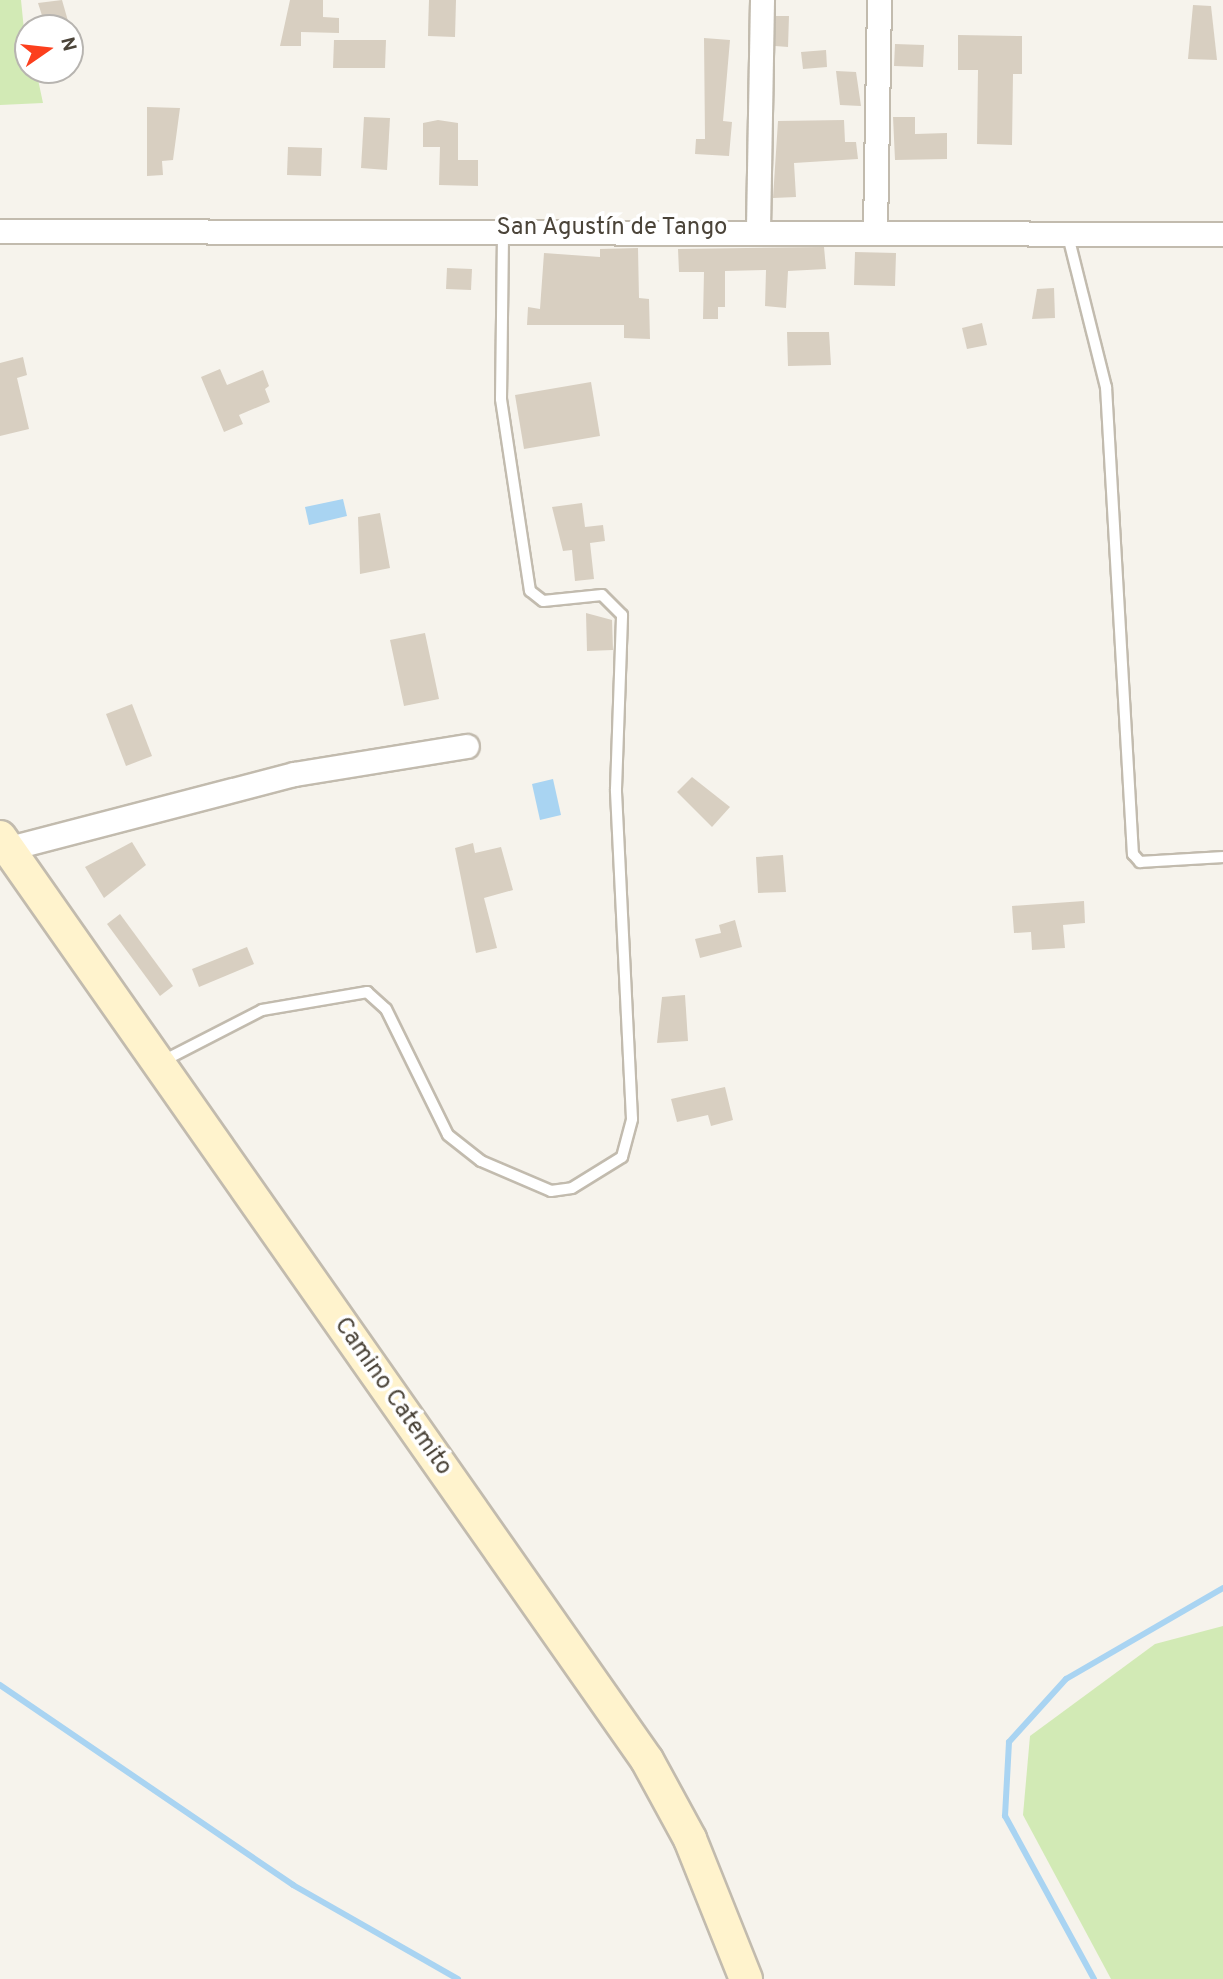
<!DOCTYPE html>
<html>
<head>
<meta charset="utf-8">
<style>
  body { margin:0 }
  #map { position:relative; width:1223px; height:1979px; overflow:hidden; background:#f6f3ec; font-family:Overpass,sans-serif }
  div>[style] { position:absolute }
  .green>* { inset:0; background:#d2eab5 }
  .water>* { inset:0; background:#a9d4f2 }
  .stream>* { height:6px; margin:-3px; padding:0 3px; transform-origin:3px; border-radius:3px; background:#a9d4f2 }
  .building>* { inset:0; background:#d8cfc1 }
  .roads { filter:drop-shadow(2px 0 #c2bbae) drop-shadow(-2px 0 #c2bbae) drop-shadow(0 2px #c2bbae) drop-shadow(0 -2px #c2bbae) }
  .service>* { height:10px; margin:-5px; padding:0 5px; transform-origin:5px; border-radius:5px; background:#fff }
  .minor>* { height:23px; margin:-11.5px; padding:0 11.5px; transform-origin:11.5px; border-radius:11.5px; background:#fff }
  .secondary>* { height:32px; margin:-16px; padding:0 16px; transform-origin:16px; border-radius:16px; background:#fff3cd }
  span { translate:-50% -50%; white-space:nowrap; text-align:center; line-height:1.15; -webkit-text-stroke:7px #fff; paint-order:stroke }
  .street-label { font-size:24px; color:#4b4439 }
  .north { position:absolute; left:14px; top:14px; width:70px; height:70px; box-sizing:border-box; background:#fff; border:2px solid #b7b4b0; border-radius:50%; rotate:76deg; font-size:19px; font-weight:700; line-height:28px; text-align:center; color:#4b4439 }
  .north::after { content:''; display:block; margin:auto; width:24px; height:32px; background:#fc3f1d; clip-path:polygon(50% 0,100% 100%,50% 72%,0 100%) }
</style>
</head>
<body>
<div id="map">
  <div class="green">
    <i style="clip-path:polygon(0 0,21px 0,28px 70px,36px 70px,43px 103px,0 105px)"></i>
    <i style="clip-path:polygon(1223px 1626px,1223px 1979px,1111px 1979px,1023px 1815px,1030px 1736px,1155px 1644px)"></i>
  </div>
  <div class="water">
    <i style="clip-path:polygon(343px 499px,347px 516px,309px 525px,305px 507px)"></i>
    <i style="clip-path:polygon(553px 779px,561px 815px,540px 820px,532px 784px)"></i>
  </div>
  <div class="stream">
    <i style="left:0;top:1685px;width:355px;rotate:34.3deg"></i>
    <i style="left:293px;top:1885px;width:190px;rotate:29.7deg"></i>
    <i style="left:1094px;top:1979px;width:186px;rotate:-118.6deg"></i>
    <i style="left:1005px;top:1816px;width:74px;rotate:-86.9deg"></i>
    <i style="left:1009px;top:1742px;width:85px;rotate:-47.9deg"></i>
    <i style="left:1066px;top:1679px;width:181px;rotate:-30.1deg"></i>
  </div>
  <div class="building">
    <i style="clip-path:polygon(62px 0,70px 28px,46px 28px,38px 3px)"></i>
    <i style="clip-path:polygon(290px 0,323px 0,323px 17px,339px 18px,339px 33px,301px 32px,301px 46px,280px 46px)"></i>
    <i style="clip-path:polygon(429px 0,456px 0,455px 37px,428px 36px)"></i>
    <i style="clip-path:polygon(1193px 5px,1211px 6px,1217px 60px,1188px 59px)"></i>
    <i style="clip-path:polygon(776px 16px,789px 16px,788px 47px,775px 46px)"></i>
    <i style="clip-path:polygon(958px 35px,1022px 36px,1022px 74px,1013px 74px,1012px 145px,977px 144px,978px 70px,958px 70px)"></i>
    <i style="clip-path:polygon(704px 38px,730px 40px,723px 121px,732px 122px,729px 156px,695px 154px,696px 139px,705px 139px)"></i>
    <i style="clip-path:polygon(334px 40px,386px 40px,385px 68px,333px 68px)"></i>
    <i style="clip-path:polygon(895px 44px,924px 45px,923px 67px,894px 66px)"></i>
    <i style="clip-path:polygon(826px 50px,827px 67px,803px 69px,801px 52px)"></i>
    <i style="clip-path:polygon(836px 71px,856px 72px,861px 106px,840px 105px)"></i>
    <i style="clip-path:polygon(147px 107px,180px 108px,173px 160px,162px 161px,163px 175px,147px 176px)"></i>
    <i style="clip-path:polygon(364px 117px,390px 118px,387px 170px,361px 168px)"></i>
    <i style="clip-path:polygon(893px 117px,915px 117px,915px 134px,947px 133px,947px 159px,895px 160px)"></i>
    <i style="clip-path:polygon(438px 120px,458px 123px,458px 160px,478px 160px,478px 186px,439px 185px,440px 147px,423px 147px,423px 123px)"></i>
    <i style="clip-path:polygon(844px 120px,845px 142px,856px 142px,858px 159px,794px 163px,796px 197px,773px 198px,778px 121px)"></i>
    <i style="clip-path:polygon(288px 147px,322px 148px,321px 176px,287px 175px)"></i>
    <i style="clip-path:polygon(824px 247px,826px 269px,788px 271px,786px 308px,765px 306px,766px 270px,725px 271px,725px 307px,718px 307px,718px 319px,703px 319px,704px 272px,679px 272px,678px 249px)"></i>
    <i style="clip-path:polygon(638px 248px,639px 298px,649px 299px,650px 339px,624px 338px,624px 325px,527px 325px,528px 307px,540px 309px,544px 253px,600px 257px,600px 249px)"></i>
    <i style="clip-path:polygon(855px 252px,896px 253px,895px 286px,854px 285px)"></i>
    <i style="clip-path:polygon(447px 268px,472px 269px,471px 290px,446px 289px)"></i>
    <i style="clip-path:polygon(1054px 288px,1055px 318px,1032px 319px,1037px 289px)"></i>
    <i style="clip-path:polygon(982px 323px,987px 345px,967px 349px,962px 328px)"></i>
    <i style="clip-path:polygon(787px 332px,829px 332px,831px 365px,788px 366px)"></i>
    <i style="clip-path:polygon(23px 357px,27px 375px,17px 378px,29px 429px,0 436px,0 363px)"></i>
    <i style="clip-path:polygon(220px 369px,227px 385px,263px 370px,269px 386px,265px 389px,270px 402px,239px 415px,243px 424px,224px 432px,201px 377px)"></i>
    <i style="clip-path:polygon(591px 382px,600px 436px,524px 449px,515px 395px)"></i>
    <i style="clip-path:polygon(582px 503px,585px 527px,603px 525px,605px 541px,590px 543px,594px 579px,575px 581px,572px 550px,563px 551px,552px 507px)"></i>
    <i style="clip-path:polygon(380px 513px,390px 568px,360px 574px,358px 517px)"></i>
    <i style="clip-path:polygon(586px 613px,612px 620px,613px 650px,587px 651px)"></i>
    <i style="clip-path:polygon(425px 633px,439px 699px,404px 706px,390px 640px)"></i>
    <i style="clip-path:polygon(132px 704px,152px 756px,126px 766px,106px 714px)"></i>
    <i style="clip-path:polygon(692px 777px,730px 807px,712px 827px,677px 792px)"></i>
    <i style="clip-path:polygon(132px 842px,146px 865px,104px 898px,85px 867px)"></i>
    <i style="clip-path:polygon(473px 843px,475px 853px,501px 847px,513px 890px,484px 898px,497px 948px,476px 953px,455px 848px)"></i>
    <i style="clip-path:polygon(783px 855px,786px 892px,758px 893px,756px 857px)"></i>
    <i style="clip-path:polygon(1084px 901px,1085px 923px,1063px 925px,1065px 948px,1032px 950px,1031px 932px,1014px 933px,1012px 906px)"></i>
    <i style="clip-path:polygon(120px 914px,173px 986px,160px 996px,107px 924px)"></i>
    <i style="clip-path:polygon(735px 920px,742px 947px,700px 958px,695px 939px,721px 933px,719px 925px)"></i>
    <i style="clip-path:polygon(247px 947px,254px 964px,199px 987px,192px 969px)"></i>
    <i style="clip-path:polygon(685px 995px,688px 1041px,657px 1043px,662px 997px)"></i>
    <i style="clip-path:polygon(725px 1087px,733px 1120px,711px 1126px,708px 1115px,677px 1122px,671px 1099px)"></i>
  </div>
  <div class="roads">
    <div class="service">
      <i style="left:1067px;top:232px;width:160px;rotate:75.9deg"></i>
      <i style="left:1106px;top:387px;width:468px;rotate:86.7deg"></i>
      <i style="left:1133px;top:854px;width:11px;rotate:49deg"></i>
      <i style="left:1140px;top:862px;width:83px;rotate:-3.4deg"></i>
      <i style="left:161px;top:1062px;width:114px;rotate:-27.2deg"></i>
      <i style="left:262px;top:1010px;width:107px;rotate:-9.7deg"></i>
      <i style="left:367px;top:992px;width:25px;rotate:42deg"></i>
      <i style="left:386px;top:1009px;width:140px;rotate:63.8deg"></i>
      <i style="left:448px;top:1135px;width:42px;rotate:38.2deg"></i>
      <i style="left:481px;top:1161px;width:76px;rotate:23.2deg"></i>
      <i style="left:551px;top:1191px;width:21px;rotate:-8deg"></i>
      <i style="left:572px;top:1188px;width:59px;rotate:-31.8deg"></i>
      <i style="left:622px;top:1157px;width:39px;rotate:-75deg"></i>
      <i style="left:632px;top:1119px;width:330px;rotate:-92.8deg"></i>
      <i style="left:616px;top:789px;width:174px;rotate:-88deg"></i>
      <i style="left:622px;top:615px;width:28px;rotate:-135deg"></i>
      <i style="left:602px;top:595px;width:59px;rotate:174.2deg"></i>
      <i style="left:543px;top:601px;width:16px;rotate:-142deg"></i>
      <i style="left:530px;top:591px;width:194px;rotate:-98.6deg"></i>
      <i style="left:501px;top:399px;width:167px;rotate:-89.3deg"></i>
    </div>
    <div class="minor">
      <i style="left:758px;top:229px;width:229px;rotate:-89deg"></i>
      <i style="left:875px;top:230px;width:230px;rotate:-89deg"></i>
      <i style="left:0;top:231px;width:1223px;rotate:0.14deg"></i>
      <i style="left:6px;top:849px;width:298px;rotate:-14.6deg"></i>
      <i style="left:294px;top:774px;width:175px;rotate:-9.2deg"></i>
    </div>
    <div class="secondary">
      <i style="left:0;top:837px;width:1127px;rotate:54.97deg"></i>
      <i style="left:647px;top:1760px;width:90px;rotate:61.4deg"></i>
      <i style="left:690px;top:1839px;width:151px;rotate:68.2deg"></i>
    </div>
  </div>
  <div class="street-label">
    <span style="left:612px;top:229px">San Agustín de Tango</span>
    <span style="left:392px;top:1397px;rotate:55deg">Camino Catemito</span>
  </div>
  <div class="north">N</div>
</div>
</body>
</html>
